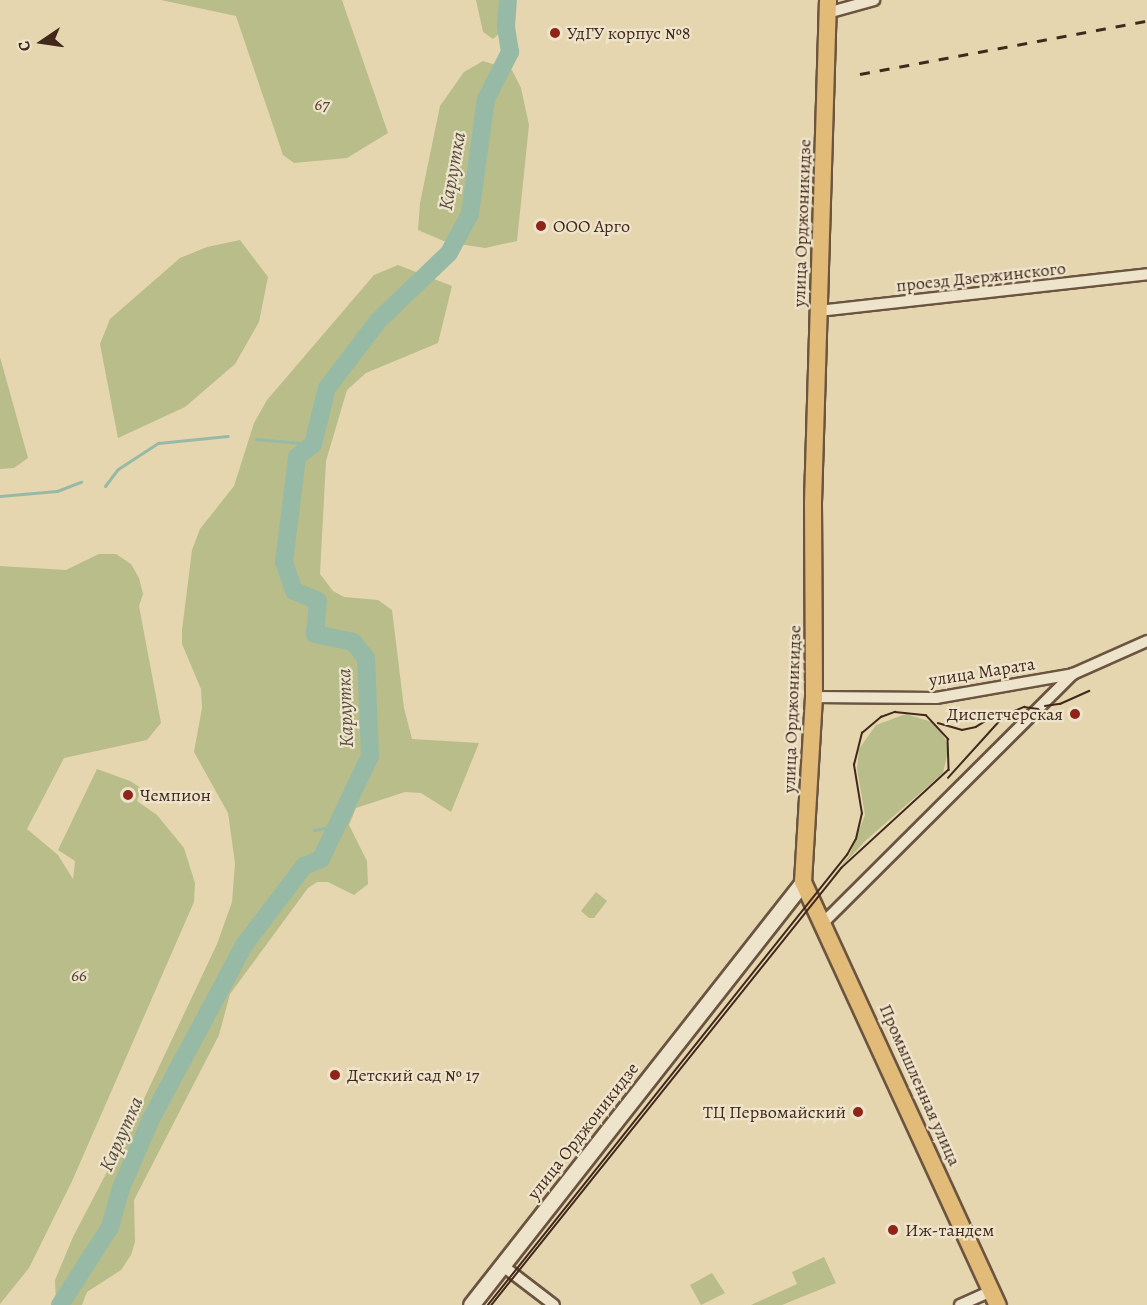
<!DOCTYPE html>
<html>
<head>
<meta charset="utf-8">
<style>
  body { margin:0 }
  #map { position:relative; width:1147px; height:1305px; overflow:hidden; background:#e5d6b0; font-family:Alegreya,serif }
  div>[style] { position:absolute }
  .green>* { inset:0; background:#b8bd89 }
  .stream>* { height:3px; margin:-1.5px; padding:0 1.5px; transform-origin:1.5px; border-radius:1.5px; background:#97baa6 }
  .river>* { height:18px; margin:-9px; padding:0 9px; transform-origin:9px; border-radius:9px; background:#97baa6 }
  .roads { filter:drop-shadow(2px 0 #6b5440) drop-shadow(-2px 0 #6b5440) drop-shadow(0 2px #6b5440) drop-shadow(0 -2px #6b5440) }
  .minor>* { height:10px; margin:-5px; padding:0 5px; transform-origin:5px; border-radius:5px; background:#eee4cc }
  .secondary>* { height:15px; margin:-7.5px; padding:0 7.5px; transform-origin:7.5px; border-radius:7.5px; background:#eee4cc }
  .primary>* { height:16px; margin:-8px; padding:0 8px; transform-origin:8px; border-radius:8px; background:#e2bb78 }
  .tram>* { height:1.5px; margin:-0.75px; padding:0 0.75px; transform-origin:0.75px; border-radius:0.75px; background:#42281b }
  .rail>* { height:3px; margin-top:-1.5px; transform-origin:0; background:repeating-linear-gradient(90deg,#42281b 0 10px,transparent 0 20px) }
  .dots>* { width:16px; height:16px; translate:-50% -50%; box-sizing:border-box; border:3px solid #eee4cc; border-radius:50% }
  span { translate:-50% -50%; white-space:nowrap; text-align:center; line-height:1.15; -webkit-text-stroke:4.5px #eee4cc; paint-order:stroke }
  .poi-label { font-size:18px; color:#42281b }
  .left { translate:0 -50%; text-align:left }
  .right { translate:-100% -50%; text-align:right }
  .park-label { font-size:18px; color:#5a4631; font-style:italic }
  .street-label { font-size:18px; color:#42281b }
  .water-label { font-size:20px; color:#574c3e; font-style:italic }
  .north { position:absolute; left:12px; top:12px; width:60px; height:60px; -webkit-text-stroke:4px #eee4cc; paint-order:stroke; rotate:257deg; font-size:16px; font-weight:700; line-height:24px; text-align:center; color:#42281b }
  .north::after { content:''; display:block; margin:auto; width:21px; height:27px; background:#42281b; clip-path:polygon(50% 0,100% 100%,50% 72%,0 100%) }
</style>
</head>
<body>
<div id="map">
  <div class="green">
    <i style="clip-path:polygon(161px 0,342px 0,388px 133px,347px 158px,294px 163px,283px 155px,236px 16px)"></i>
    <i style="clip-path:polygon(476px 0,503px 0,500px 33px,493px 39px,483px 32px)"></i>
    <i style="clip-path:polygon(483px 61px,512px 70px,521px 88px,529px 125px,517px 241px,485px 248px,446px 242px,418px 230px,420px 203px,440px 106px,464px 72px)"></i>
    <i style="clip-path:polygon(240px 240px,268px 277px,259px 322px,235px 364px,185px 407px,118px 438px,100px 344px,110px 319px,180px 258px,207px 247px)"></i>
    <i style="clip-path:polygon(398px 265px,452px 286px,438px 343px,366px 373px,347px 390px,326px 461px,320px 574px,333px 591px,344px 597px,378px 600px,392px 610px,404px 708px,412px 739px,479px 743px,451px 812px,421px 793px,405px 792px,356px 808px,349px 825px,367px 861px,368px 884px,354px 895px,328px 882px,317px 882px,308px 888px,230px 994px,219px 1035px,134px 1200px,135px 1242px,131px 1255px,121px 1270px,87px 1292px,82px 1305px,56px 1305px,55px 1280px,73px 1237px,133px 1122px,217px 944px,232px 902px,235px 863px,228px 813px,194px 752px,202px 708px,201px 689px,182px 644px,182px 630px,192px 550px,200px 529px,234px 486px,254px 423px,267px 400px,374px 275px)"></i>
    <i style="clip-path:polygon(0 357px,28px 458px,14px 468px,0 469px)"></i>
    <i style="clip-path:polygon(99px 554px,116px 554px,131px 564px,139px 578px,143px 594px,139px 606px,161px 723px,147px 740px,64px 758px,27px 829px,58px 855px,73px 879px,75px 861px,58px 850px,97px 769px,130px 781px,141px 788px,137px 801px,157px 815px,184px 848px,195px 883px,194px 902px,73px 1179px,29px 1268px,0 1304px,0 566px,66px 570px)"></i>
    <i style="clip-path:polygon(906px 714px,932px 722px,942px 733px,949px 747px,943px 773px,864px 842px,830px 880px,849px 856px,865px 815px,857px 769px,859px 749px,876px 725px)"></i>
    <i style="clip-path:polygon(596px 892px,607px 901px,594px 918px,589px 918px,581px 911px)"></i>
    <i style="clip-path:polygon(824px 1257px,836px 1283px,782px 1305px,751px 1305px,797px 1284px,792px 1272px)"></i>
    <i style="clip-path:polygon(712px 1273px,725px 1293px,701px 1305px,690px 1285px)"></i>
  </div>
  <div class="stream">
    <i style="left:256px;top:439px;width:57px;rotate:5deg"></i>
    <i style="left:105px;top:486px;width:21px;rotate:-53deg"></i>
    <i style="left:118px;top:469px;width:48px;rotate:-33deg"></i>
    <i style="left:158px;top:443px;width:70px;rotate:-5.7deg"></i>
    <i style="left:0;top:496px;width:57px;rotate:-5deg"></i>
    <i style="left:57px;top:491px;width:26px;rotate:-21deg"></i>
    <i style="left:314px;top:830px;width:20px;rotate:-11deg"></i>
  </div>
  <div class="river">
    <i style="left:60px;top:1305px;width:93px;rotate:-57.3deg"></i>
    <i style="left:110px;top:1227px;width:41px;rotate:-74.2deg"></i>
    <i style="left:121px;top:1188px;width:75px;rotate:-66.5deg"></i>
    <i style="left:151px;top:1119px;width:199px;rotate:-61.8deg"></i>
    <i style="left:245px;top:944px;width:98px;rotate:-52.9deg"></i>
    <i style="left:304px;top:866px;width:18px;rotate:-22deg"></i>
    <i style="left:321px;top:859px;width:114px;rotate:-64.6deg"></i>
    <i style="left:370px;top:756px;width:98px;rotate:-92.3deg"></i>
    <i style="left:366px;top:658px;width:21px;rotate:-129deg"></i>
    <i style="left:353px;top:642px;width:39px;rotate:-168deg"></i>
    <i style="left:315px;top:634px;width:33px;rotate:-85deg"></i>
    <i style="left:318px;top:601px;width:26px;rotate:-157deg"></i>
    <i style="left:294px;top:591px;width:31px;rotate:-109deg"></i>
    <i style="left:284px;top:562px;width:106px;rotate:-82.9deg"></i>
    <i style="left:297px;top:457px;width:21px;rotate:-39deg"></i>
    <i style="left:313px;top:444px;width:58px;rotate:-76deg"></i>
    <i style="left:327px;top:388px;width:84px;rotate:-52.7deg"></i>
    <i style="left:378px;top:321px;width:98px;rotate:-43.8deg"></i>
    <i style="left:449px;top:253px;width:44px;rotate:-61.7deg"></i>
    <i style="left:470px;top:214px;width:116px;rotate:-82.1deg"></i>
    <i style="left:486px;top:99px;width:53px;rotate:-62.9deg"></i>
    <i style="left:510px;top:52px;width:25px;rotate:-99deg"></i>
    <i style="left:506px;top:27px;width:27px;rotate:-86deg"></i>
  </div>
  <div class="roads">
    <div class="minor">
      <i style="left:827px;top:13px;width:49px;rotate:-15.5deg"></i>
      <i style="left:819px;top:311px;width:330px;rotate:-6.4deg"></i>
      <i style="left:814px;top:697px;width:122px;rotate:0.5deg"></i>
      <i style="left:936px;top:698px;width:139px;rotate:-9.9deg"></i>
      <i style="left:1073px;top:674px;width:81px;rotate:-24deg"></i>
      <i style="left:823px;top:923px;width:353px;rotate:-44.9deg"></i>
      <i style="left:503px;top:1266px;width:64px;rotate:37.4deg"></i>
      <i style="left:960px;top:1305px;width:34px;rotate:-24deg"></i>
    </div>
    <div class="secondary">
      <i style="left:471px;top:1305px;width:538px;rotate:-51.87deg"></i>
    </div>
    <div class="primary">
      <i style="left:828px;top:0;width:503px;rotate:91.71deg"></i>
      <i style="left:813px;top:503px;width:194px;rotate:89.7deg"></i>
      <i style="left:814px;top:697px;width:185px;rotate:93.4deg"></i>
      <i style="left:803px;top:882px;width:466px;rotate:65.3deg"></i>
    </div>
  </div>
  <div class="tram">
    <i style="left:1045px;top:706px;width:15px;rotate:-8deg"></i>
    <i style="left:1060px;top:704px;width:32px;rotate:-24deg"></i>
    <i style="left:938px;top:723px;width:25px;rotate:16deg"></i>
    <i style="left:962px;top:730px;width:14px;rotate:-12deg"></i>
    <i style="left:976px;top:727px;width:26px;rotate:-32deg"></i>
    <i style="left:948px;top:778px;width:85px;rotate:-47.9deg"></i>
    <i style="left:1005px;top:715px;width:21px;rotate:-23deg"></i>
    <i style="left:1024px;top:707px;width:14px;rotate:8deg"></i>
    <i style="left:1038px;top:709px;width:15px;rotate:37deg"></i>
    <i style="left:488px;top:1305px;width:576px;rotate:-51.42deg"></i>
    <i style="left:847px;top:855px;width:18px;rotate:-61deg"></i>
    <i style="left:856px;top:839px;width:26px;rotate:-77deg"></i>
    <i style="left:862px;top:814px;width:50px;rotate:-99.3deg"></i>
    <i style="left:854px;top:765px;width:33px;rotate:-76deg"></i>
    <i style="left:862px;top:733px;width:25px;rotate:-40deg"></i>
    <i style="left:881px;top:717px;width:15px;rotate:-20deg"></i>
    <i style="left:895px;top:712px;width:31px;rotate:6deg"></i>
    <i style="left:926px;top:715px;width:33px;rotate:47deg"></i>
    <i style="left:948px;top:739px;width:31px;rotate:88deg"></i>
    <i style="left:949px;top:770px;width:145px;rotate:137.5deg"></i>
    <i style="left:842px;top:868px;width:560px;rotate:128.69deg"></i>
  </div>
  <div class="rail">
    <i style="left:860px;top:74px;width:292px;rotate:-10.5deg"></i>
  </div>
  <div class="dots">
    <i style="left:555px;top:33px;background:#8f2418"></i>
    <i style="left:541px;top:226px;background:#8f2418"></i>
    <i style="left:1075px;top:714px;background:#8f2418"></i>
    <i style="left:128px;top:795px;background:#8f2418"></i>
    <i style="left:335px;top:1075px;background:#8f2418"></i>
    <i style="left:858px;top:1112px;background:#8f2418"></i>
    <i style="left:893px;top:1230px;background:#8f2418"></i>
  </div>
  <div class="poi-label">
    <span class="left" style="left:567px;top:33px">УдГУ корпус №8</span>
    <span class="left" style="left:553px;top:226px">ООО Арго</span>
    <span class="right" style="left:1063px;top:714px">Диспетчерская</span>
    <span class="left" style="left:140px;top:795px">Чемпион</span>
    <span class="left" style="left:347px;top:1075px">Детский сад № 17</span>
    <span class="right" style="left:846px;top:1112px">ТЦ Первомайский</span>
    <span class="left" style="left:905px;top:1230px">Иж-тандем</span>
  </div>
  <div class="park-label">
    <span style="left:322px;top:104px">67</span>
    <span style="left:79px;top:975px">66</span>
  </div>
  <div class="street-label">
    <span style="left:802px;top:223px;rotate:-88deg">улица Орджоникидзе</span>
    <span style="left:981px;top:277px;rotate:-6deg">проезд Дзержинского</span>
    <span style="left:982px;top:672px;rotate:-9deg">улица Марата</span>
    <span style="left:792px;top:709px;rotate:-88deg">улица Орджоникидзе</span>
    <span style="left:920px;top:1085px;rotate:66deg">Промышленная улица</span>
    <span style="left:583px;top:1131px;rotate:-52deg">улица Орджоникидзе</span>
  </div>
  <div class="water-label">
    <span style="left:452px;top:171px;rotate:-80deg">Карлутка</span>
    <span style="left:345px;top:708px;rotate:-92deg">Карлутка</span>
    <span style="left:121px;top:1134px;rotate:-66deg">Карлутка</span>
  </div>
  <div class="north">С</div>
</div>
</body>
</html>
